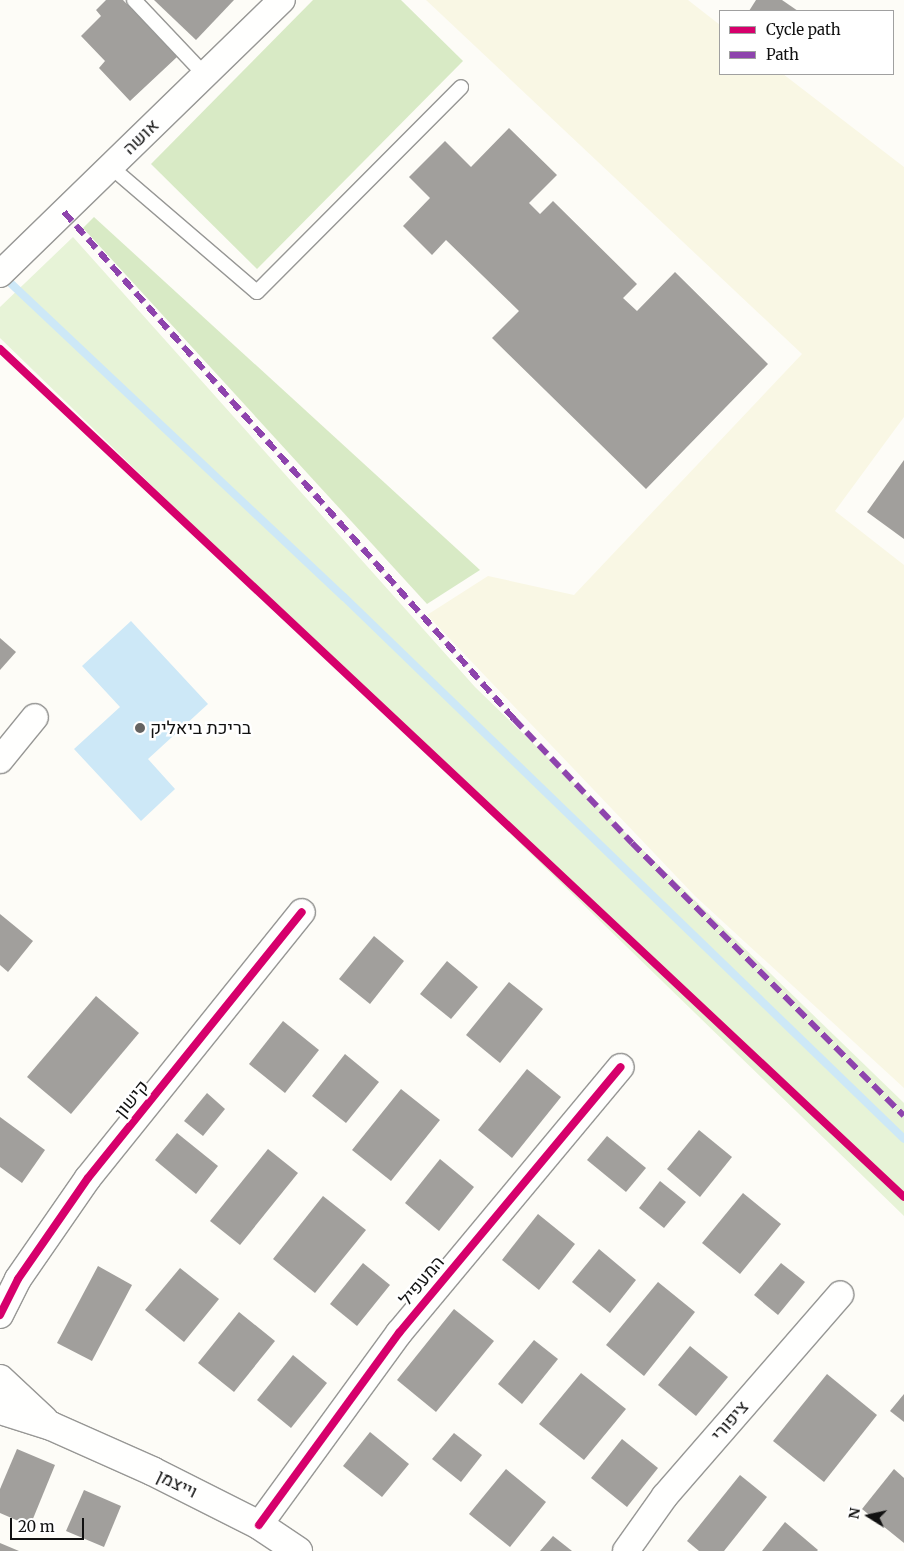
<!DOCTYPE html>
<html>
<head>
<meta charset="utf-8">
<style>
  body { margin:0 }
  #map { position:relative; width:904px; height:1551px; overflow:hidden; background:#fdfcf7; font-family:Merriweather,Heebo,serif }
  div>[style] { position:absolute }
  .farmland>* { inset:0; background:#f9f7e4 }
  .green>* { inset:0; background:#e7f3d7 }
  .forest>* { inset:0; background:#d8eac5 }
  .water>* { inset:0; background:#cde8f7 }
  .stream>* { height:8px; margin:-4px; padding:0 4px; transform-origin:4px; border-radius:4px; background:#cde8f7 }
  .building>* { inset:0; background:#a19f9c }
  .roads { filter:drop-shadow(1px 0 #979795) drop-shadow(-1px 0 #979795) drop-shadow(0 1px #979795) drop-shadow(0 -1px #979795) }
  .service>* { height:14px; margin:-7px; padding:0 7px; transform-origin:7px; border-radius:7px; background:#fffffe }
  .minor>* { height:26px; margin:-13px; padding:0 13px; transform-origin:13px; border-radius:13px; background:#fffffe }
  .tertiary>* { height:28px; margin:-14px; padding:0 14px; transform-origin:14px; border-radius:14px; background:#fffffe }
  .quiet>* { height:6px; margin-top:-3px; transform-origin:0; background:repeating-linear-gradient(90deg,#8e44ad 0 12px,transparent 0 18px) }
  .cycleway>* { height:8px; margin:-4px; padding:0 4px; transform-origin:4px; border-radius:4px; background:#d6006c }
  .dots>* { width:14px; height:14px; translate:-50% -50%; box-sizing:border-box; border:2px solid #fff; border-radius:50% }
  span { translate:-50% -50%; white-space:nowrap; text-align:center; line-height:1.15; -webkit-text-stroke:5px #fff; paint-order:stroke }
  .street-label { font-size:18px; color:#111 }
  .poi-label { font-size:18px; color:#111 }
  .left { translate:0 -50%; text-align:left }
  .legend { position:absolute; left:719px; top:10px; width:175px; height:65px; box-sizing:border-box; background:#fff; border:1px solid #a0a0a0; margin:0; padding:6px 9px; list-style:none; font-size:15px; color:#111 }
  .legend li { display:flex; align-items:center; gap:10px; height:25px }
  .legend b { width:25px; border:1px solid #a0a0a0 }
  .north { position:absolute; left:844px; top:1491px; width:50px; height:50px; -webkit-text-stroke:4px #fff; paint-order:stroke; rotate:280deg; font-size:14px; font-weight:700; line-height:20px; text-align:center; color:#111 }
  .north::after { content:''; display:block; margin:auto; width:18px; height:22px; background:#111; clip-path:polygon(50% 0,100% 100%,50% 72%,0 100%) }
  .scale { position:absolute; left:10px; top:1518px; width:74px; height:22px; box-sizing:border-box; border:2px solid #111; border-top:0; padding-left:6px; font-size:15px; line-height:18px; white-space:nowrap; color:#111; -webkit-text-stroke:4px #fff; paint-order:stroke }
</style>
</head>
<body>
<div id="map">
  <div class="farmland">
    <i style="clip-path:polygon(426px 0,688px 0,720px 25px,720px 74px,783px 74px,904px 167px,904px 417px,835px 511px,904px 565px,904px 1088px,695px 896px,427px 615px,488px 576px,574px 595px,802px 354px)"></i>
  </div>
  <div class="green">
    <i style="clip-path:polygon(73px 237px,475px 687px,904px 1103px,904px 1216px,0 338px,0 307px)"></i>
  </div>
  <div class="forest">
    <i style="clip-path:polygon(313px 0,401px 0,463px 61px,257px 269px,151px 164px)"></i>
    <i style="clip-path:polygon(94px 217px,480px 570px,427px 604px,83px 228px)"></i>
  </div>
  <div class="water">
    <i style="clip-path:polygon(131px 621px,208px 704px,148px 759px,175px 789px,141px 821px,74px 749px,120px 707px,82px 666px)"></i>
  </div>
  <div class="stream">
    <i style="left:3px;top:276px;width:468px;rotate:43.3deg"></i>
    <i style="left:344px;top:597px;width:779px;rotate:44.06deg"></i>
  </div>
  <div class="building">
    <i style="clip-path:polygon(106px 0,123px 0,177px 57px,130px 101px,99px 68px,105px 61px,81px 36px,101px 16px,96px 10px)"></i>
    <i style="clip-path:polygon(154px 0,234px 0,196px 40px)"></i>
    <i style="clip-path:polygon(756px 0,782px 0,798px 11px,749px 11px)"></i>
    <i style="clip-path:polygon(509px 128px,557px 175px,529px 203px,540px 214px,553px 201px,637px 284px,623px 298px,637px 311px,675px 272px,768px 364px,646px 489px,492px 338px,519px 311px,446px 240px,432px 255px,403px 226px,430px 198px,409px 177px,445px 141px,471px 167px)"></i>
    <i style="clip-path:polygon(904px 460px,904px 539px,867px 512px)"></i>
    <i style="clip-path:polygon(0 638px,16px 652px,0 670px)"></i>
    <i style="clip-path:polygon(0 914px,33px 941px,8px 972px,0 965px)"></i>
    <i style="clip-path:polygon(374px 936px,404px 961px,370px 1004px,339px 979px)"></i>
    <i style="clip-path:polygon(447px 961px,478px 987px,451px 1019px,420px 994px)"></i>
    <i style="clip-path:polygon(509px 982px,543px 1009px,500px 1063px,466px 1035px)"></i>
    <i style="clip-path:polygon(96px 996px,139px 1033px,71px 1114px,27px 1077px)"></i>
    <i style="clip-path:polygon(283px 1021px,319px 1050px,285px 1093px,249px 1064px)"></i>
    <i style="clip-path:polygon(345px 1054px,379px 1082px,346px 1123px,312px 1096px)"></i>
    <i style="clip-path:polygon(527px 1069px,561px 1097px,512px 1158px,478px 1130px)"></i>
    <i style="clip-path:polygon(401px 1089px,440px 1120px,391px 1181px,352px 1150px)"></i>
    <i style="clip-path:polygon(207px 1093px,225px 1109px,203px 1136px,184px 1121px)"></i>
    <i style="clip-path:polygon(0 1117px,45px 1150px,22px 1183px,0 1167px)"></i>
    <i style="clip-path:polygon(699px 1130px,732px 1157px,700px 1197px,667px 1169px)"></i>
    <i style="clip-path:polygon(177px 1133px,218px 1166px,196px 1194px,155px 1160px)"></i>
    <i style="clip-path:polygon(607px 1136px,646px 1168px,626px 1192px,587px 1160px)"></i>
    <i style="clip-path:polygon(268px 1149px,298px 1173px,240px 1245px,210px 1221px)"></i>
    <i style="clip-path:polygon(440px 1159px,474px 1187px,439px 1231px,405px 1203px)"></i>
    <i style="clip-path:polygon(660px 1181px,686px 1202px,664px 1228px,639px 1208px)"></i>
    <i style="clip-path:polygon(743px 1193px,781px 1224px,740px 1274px,702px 1243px)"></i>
    <i style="clip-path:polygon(323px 1196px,366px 1230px,315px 1293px,273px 1259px)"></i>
    <i style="clip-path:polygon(538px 1214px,575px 1244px,539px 1290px,502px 1260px)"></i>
    <i style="clip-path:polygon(599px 1249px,636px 1280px,610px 1313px,572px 1282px)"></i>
    <i style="clip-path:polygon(363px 1263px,390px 1285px,357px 1326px,330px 1304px)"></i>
    <i style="clip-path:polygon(781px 1263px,805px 1282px,778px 1315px,754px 1295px)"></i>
    <i style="clip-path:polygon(98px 1266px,132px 1285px,92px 1361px,57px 1343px)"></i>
    <i style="clip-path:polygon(180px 1268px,219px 1299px,184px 1342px,145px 1310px)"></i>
    <i style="clip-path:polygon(658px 1282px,695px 1312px,644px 1376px,606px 1345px)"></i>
    <i style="clip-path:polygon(454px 1309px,494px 1341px,436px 1412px,397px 1380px)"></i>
    <i style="clip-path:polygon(239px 1312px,275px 1341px,234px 1392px,198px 1363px)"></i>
    <i style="clip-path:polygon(534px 1340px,558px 1359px,522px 1404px,498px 1384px)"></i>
    <i style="clip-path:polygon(690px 1346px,728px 1377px,696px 1416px,658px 1385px)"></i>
    <i style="clip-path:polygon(293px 1355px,327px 1383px,291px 1428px,257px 1400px)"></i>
    <i style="clip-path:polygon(581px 1373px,626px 1409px,584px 1460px,539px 1424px)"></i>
    <i style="clip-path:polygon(827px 1374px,877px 1415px,824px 1482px,773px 1441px)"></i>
    <i style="clip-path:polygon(904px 1394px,904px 1422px,890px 1411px)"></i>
    <i style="clip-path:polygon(370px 1432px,409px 1464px,382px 1497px,343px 1466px)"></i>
    <i style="clip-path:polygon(454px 1433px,482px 1455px,461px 1482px,432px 1459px)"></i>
    <i style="clip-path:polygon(622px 1439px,658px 1468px,627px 1507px,591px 1478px)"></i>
    <i style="clip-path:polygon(17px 1449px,55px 1465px,30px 1526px,0 1513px,0 1489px)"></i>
    <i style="clip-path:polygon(506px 1469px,546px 1502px,510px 1547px,469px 1514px)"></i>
    <i style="clip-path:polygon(894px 1469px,904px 1478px,904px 1543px,862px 1509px)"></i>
    <i style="clip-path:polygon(740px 1475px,767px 1497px,724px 1551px,699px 1551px,687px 1541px)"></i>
    <i style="clip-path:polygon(84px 1490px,121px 1506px,104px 1547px,66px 1531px)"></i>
    <i style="clip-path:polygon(785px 1522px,818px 1550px,817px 1551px,762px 1551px)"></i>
    <i style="clip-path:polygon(553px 1536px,572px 1551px,540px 1551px)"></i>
    <i style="clip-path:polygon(0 1543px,19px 1551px,0 1551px)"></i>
  </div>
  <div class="roads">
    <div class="service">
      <i style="left:134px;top:0;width:103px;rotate:46.6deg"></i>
      <i style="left:111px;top:167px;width:192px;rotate:40.6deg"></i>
      <i style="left:257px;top:292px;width:289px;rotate:-45.1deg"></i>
    </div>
    <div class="minor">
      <i style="left:0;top:274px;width:393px;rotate:-44.2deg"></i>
      <i style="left:0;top:760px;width:55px;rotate:-50.9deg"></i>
      <i style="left:0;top:1315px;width:40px;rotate:-63.4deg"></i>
      <i style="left:18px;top:1279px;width:123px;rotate:-55.3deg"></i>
      <i style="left:88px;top:1178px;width:341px;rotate:-51.2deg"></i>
      <i style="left:259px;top:1525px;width:238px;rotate:-53.9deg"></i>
      <i style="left:399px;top:1333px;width:346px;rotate:-50.2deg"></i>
      <i style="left:626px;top:1551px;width:67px;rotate:-54.7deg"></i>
      <i style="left:665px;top:1496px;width:267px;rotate:-49deg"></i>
    </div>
    <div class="tertiary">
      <i style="left:0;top:1379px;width:60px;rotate:43deg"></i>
      <i style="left:0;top:1410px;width:53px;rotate:17.4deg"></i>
      <i style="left:51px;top:1426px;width:111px;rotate:24deg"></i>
      <i style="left:152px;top:1471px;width:120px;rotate:26.8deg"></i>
      <i style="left:259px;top:1525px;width:47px;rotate:33.7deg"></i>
    </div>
  </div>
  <div class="quiet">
    <i style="left:64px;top:212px;width:678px;rotate:48.41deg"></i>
    <i style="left:514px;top:719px;width:171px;rotate:46.4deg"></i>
    <i style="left:632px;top:843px;width:385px;rotate:45.1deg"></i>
  </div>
  <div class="cycleway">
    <i style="left:0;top:349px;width:1239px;rotate:43.17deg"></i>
    <i style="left:0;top:1315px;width:40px;rotate:-63.4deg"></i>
    <i style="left:18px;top:1279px;width:123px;rotate:-55.3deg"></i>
    <i style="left:88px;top:1178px;width:341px;rotate:-51.2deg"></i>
    <i style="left:259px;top:1525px;width:238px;rotate:-53.9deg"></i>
    <i style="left:399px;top:1333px;width:346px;rotate:-50.2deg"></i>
  </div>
  <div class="dots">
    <i style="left:140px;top:728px;background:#646362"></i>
  </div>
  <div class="street-label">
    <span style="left:141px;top:137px;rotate:-44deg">אושה</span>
    <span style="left:132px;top:1099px;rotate:-51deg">קישון</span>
    <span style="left:422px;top:1281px;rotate:-50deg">המעפיל</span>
    <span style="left:730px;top:1421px;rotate:-49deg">ציפורי</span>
    <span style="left:177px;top:1484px;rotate:26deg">וייצמן</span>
  </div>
  <div class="poi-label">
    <span class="left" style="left:150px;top:728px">בריכת ביאליק</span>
  </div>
  <ul class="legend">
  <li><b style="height:6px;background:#d6006c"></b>Cycle path</li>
  <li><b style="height:6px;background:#8e44ad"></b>Path</li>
  </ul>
  <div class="north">N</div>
  <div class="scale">20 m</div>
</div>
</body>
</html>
